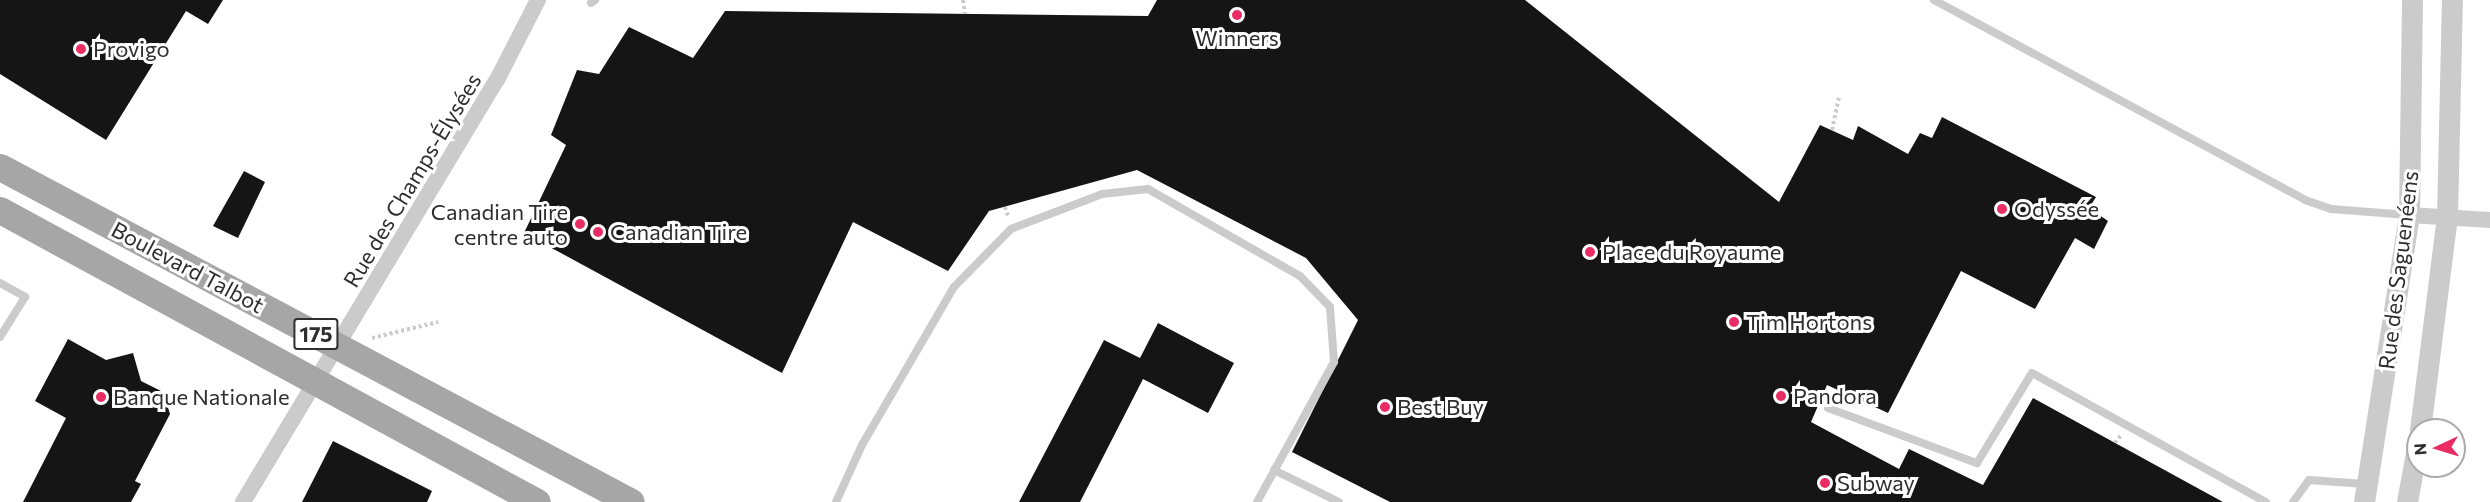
<!DOCTYPE html>
<html>
<head>
<meta charset="utf-8">
<style>
  body { margin:0 }
  #map { position:relative; width:2490px; height:502px; overflow:hidden; background:#fff; font-family:Commissioner,sans-serif }
  div>[style] { position:absolute }
  .building>* { inset:0; background:#151515 }
  .path>* { height:4px; margin-top:-2px; transform-origin:0; background:repeating-linear-gradient(90deg,#cbcbcb 0 3px,transparent 0 6px) }
  .service>* { height:8px; margin:-4px; padding:0 4px; transform-origin:4px; border-radius:4px; background:#cbcbcb }
  .minor>* { height:16px; margin:-8px; padding:0 8px; transform-origin:8px; border-radius:8px; background:#cbcbcb }
  .tertiary>* { height:21px; margin:-10.5px; padding:0 10.5px; transform-origin:10.5px; border-radius:10.5px; background:#cbcbcb }
  .primary>* { height:27px; margin:-13.5px; padding:0 13.5px; transform-origin:13.5px; border-radius:13.5px; background:#a6a6a6 }
  .dots>* { width:16px; height:16px; translate:-50% -50%; box-sizing:border-box; border:3px solid #fff; border-radius:50% }
  span { translate:-50% -50%; white-space:nowrap; text-align:center; line-height:1.15; -webkit-text-stroke:6px #fff; paint-order:stroke }
  .shield-label span { padding:2px 4px; background:#fff; border:2px solid; border-radius:4px; -webkit-text-stroke-width:0 }
  .shield-label { font-size:21px; color:#2e2e2e; font-weight:700 }
  .poi-label { font-size:22px; color:#2e2e2e }
  .left { translate:0 -50%; text-align:left }
  .right { translate:-100% -50%; text-align:right }
  .street-label { font-size:22px; color:#2e2e2e }
  .north { position:absolute; left:2406px; top:418px; width:60px; height:60px; box-sizing:border-box; background:#fff; border:2px solid #ababab; border-radius:50%; rotate:266deg; font-size:16px; font-weight:700; line-height:24px; text-align:center; color:#2e2e2e }
  .north::after { content:''; display:block; margin:auto; width:21px; height:27px; background:#e92c64; clip-path:polygon(50% 0,100% 100%,50% 72%,0 100%) }
</style>
</head>
<body>
<div id="map">
  <div class="building">
    <i style="clip-path:polygon(0 0,223px 0,208px 24px,186px 11px,106px 140px,0 74px)"></i>
    <i style="clip-path:polygon(1157px 0,1525px 0,1779px 202px,1820px 125px,1853px 140px,1858px 126px,1908px 154px,1920px 133px,1932px 138px,1942px 117px,2096px 197px,2089px 208px,2108px 221px,2094px 249px,2075px 238px,2035px 309px,1961px 271px,1888px 413px,1827px 385px,1811px 422px,1899px 469px,1909px 449px,1983px 485px,2033px 398px,2223px 502px,1390px 502px,1292px 452px,1358px 320px,1306px 258px,1137px 170px,989px 211px,948px 271px,853px 222px,782px 373px,524px 233px,566px 145px,551px 135px,577px 70px,599px 74px,629px 27px,693px 58px,725px 11px,1148px 16px)"></i>
    <i style="clip-path:polygon(244px 171px,265px 182px,238px 238px,213px 226px)"></i>
    <i style="clip-path:polygon(1158px 323px,1234px 363px,1208px 413px,1143px 379px,1080px 502px,1019px 502px,1104px 340px,1140px 358px)"></i>
    <i style="clip-path:polygon(68px 339px,106px 360px,133px 353px,141px 381px,163px 392px,170px 414px,135px 481px,141px 484px,131px 502px,23px 502px,66px 418px,35px 401px)"></i>
    <i style="clip-path:polygon(333px 441px,432px 491px,427px 502px,302px 502px)"></i>
  </div>
  <div class="path">
    <i style="left:963px;top:0;width:14px;rotate:82deg"></i>
    <i style="left:1832px;top:130px;width:33px;rotate:-78deg"></i>
    <i style="left:1005px;top:207px;width:9px;rotate:72deg"></i>
    <i style="left:372px;top:338px;width:68px;rotate:-13.6deg"></i>
    <i style="left:2115px;top:443px;width:10px;rotate:-53deg"></i>
  </div>
  <div class="service">
    <i style="left:1934px;top:0;width:421px;rotate:28.3deg"></i>
    <i style="left:2305px;top:200px;width:28px;rotate:19deg"></i>
    <i style="left:2331px;top:209px;width:78px;rotate:4.4deg"></i>
    <i style="left:591px;top:3px;width:5px;rotate:-37deg"></i>
    <i style="left:0;top:283px;width:29px;rotate:29deg"></i>
    <i style="left:25px;top:297px;width:47px;rotate:122deg"></i>
    <i style="left:1828px;top:408px;width:159px;rotate:20.3deg"></i>
    <i style="left:1977px;top:463px;width:105px;rotate:-58.6deg"></i>
    <i style="left:2032px;top:373px;width:267px;rotate:28.9deg"></i>
    <i style="left:1274px;top:470px;width:72px;rotate:26.2deg"></i>
    <i style="left:836px;top:502px;width:63px;rotate:-65.5deg"></i>
    <i style="left:862px;top:445px;width:183px;rotate:-59.8deg"></i>
    <i style="left:954px;top:287px;width:81px;rotate:-45.5deg"></i>
    <i style="left:1011px;top:229px;width:97px;rotate:-21deg"></i>
    <i style="left:1102px;top:194px;width:46px;rotate:-6.2deg"></i>
    <i style="left:1148px;top:189px;width:175px;rotate:29.8deg"></i>
    <i style="left:1300px;top:276px;width:43px;rotate:45.9deg"></i>
    <i style="left:1330px;top:307px;width:55px;rotate:85.8deg"></i>
    <i style="left:1334px;top:362px;width:160px;rotate:118.8deg"></i>
    <i style="left:2293px;top:502px;width:27px;rotate:-54deg"></i>
    <i style="left:2309px;top:480px;width:56px;rotate:4.1deg"></i>
  </div>
  <div class="minor">
    <i style="left:2409px;top:215px;width:81px;rotate:3.5deg"></i>
    <i style="left:243px;top:502px;width:493px;rotate:-59deg"></i>
    <i style="left:497px;top:80px;width:90px;rotate:-62.9deg"></i>
  </div>
  <div class="tertiary">
    <i style="left:2420px;top:430px;width:215px;rotate:-82.8deg"></i>
    <i style="left:2447px;top:217px;width:217px;rotate:-88.7deg"></i>
    <i style="left:2364px;top:502px;width:291px;rotate:-81.1deg"></i>
    <i style="left:2409px;top:215px;width:215px;rotate:-89.2deg"></i>
    <i style="left:2407px;top:502px;width:61px;rotate:-79.6deg"></i>
  </div>
  <div class="primary">
    <i style="left:0;top:167px;width:714px;rotate:27.96deg"></i>
    <i style="left:0;top:210px;width:611px;rotate:28.54deg"></i>
  </div>
  <div class="dots">
    <i style="left:1237px;top:15px;background:#e92c64"></i>
    <i style="left:81px;top:49px;background:#e92c64"></i>
    <i style="left:2002px;top:209px;background:#e92c64"></i>
    <i style="left:580px;top:224px;background:#e92c64"></i>
    <i style="left:598px;top:232px;background:#e92c64"></i>
    <i style="left:1590px;top:252px;background:#e92c64"></i>
    <i style="left:1734px;top:322px;background:#e92c64"></i>
    <i style="left:1781px;top:396px;background:#e92c64"></i>
    <i style="left:101px;top:397px;background:#e92c64"></i>
    <i style="left:1385px;top:407px;background:#e92c64"></i>
    <i style="left:1825px;top:483px;background:#e92c64"></i>
  </div>
  <div class="shield-label">
    <span style="left:316px;top:334px">175</span>
  </div>
  <div class="poi-label">
    <span style="left:1237px;top:38px">Winners</span>
    <span class="left" style="left:93px;top:49px">Provigo</span>
    <span class="left" style="left:2014px;top:209px">Odyssée</span>
    <span class="right" style="left:568px;top:224px">Canadian Tire<br>centre auto</span>
    <span class="left" style="left:610px;top:232px">Canadian Tire</span>
    <span class="left" style="left:1602px;top:252px">Place du Royaume</span>
    <span class="left" style="left:1746px;top:322px">Tim Hortons</span>
    <span class="left" style="left:1793px;top:396px">Pandora</span>
    <span class="left" style="left:113px;top:397px">Banque Nationale</span>
    <span class="left" style="left:1397px;top:407px">Best Buy</span>
    <span class="left" style="left:1837px;top:483px">Subway</span>
  </div>
  <div class="street-label">
    <span style="left:412px;top:180px;rotate:-59deg">Rue des Champs-Élysées</span>
    <span style="left:188px;top:267px;rotate:28deg">Boulevard Talbot</span>
    <span style="left:2398px;top:270px;rotate:-83deg">Rue des Saguenéens</span>
  </div>
  <div class="north">N</div>
</div>
</body>
</html>
